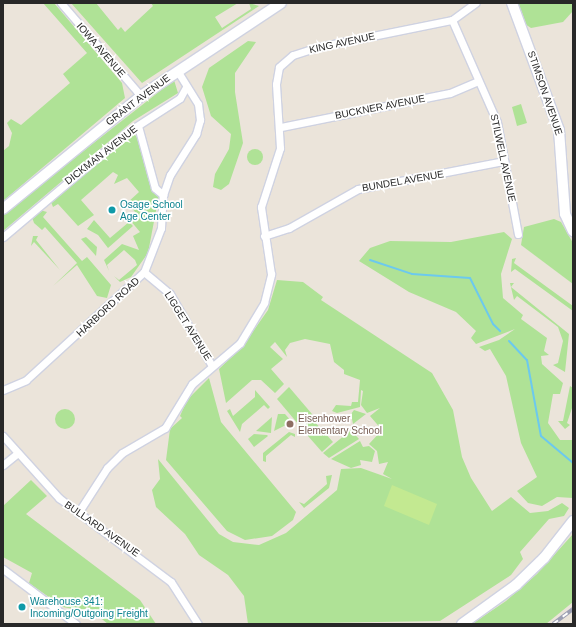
<!DOCTYPE html>
<html>
<head>
<meta charset="utf-8">
<style>
  body { margin:0 }
  #map { position:relative; width:576px; height:627px; overflow:hidden; background:#ebe4da; font-family:Helvetica,sans-serif }
  div>[style] { position:absolute }
  .green>* { inset:0; background:#afe296 }
  .round { border-radius:50% }
  .pitch>* { inset:0; background:#c3e991 }
  .stream>* { height:2px; margin:-1px; padding:0 1px; transform-origin:1px; border-radius:1px; background:#6cc9ee }
  .roads { filter:drop-shadow(1px 0 #cfd2e1) drop-shadow(-1px 0 #cfd2e1) drop-shadow(0 1px #cfd2e1) drop-shadow(0 -1px #cfd2e1) }
  .street>* { height:7px; margin:-3.5px; padding:0 3.5px; transform-origin:3.5px; border-radius:3.5px; background:#fff }
  .secondary>* { height:10px; margin:-5px; padding:0 5px; transform-origin:5px; border-radius:5px; background:#fff }
  .rail>* { height:3.5px; margin-top:-1.75px; transform-origin:0; background:repeating-linear-gradient(90deg,#fff 0 6px,#9da0b3 0 12px); box-sizing:border-box; border-block:1px solid #9da0b3 }
  .dots>* { width:11px; height:11px; translate:-50% -50%; box-sizing:border-box; border:2px solid #fff; border-radius:50% }
  span { translate:-50% -50%; white-space:nowrap; text-align:center; line-height:1.15; -webkit-text-stroke:3.5px #fff; paint-order:stroke }
  .street-label { font-size:10px; color:#282828 }
  .culture-label { font-size:10px; color:#0d838f }
  .left { translate:0 -50%; text-align:left }
  .education-label { font-size:10px; color:#785e54 }
  .frame { position:absolute; inset:0; border:4px solid #282828; pointer-events:none }
</style>
</head>
<body>
<div id="map">
  <div class="green">
    <i style="clip-path:polygon(43px 3px,54px 3px,122px 83px,125px 98px,3px 201px,3px 151px,9px 146px,12px 133px,7px 123px,11px 119px,21px 125px,70px 83px,63px 74px,87px 53px)"></i>
    <i style="clip-path:polygon(71px 3px,96px 3px,118px 30px,121px 27px,125px 32px,153px 6px,151px 3px,238px 3px,215px 17px,222px 28px,251px 9px,249px 3px,259px 6px,142px 83px)"></i>
    <i style="clip-path:polygon(516px 3px,573px 3px,573px 11px,563px 22px,531px 28px,525px 24px)"></i>
    <i style="clip-path:polygon(248px 41px,256px 42px,235px 73px,235px 92px,243px 143px,229px 184px,221px 190px,213px 187px,215px 174px,229px 149px,231px 134px,211px 116px,202px 87px,209px 68px)"></i>
    <i style="clip-path:polygon(174px 80px,178px 93px,133px 121px,3px 231px,3px 214px)"></i>
    <i style="clip-path:polygon(521px 104px,527px 123px,517px 126px,512px 107px)"></i>
    <i style="clip-path:polygon(130px 135px,135px 135px,141px 142px,152px 189px,159px 195px,148px 253px,131px 277px,120px 282px,114px 276px,119px 280px,137px 265px,135px 260px,124px 250px,107px 265px,109px 271px,104px 260px,122px 244px,139px 250px,133px 236px,140px 232px,130px 220px,137px 214px,127px 203px,139px 192px,127px 178px,114px 184px,118px 175px,113px 172px,81px 200px,94px 215px,78px 226px,58px 204px,53px 207px,51px 202px)"></i>
    <i class="round" style="left:247px;top:149px;width:16px;height:16px"></i>
    <i style="clip-path:polygon(40px 210px,47px 212px,43px 217px,82px 261px,87px 257px,111px 285px,107px 298px,97px 296px,77px 265px,53px 286px,77px 263px,51px 284px,77px 263px,45px 227px,42px 230px,34px 223px,32px 217px)"></i>
    <i style="clip-path:polygon(554px 219px,561px 222px,573px 243px,573px 284px,521px 245px,524px 227px)"></i>
    <i style="clip-path:polygon(94px 220px,110px 238px,129px 222px,133px 226px,108px 248px,98px 235px,87px 229px)"></i>
    <i style="clip-path:polygon(504px 232px,512px 239px,501px 274px,503px 298px,523px 315px,521px 319px,547px 338px,544px 351px,549px 355px,541px 356px,542px 364px,563px 383px,560px 394px,553px 394px,548px 423px,560px 440px,573px 440px,573px 498px,557px 497px,542px 506px,528px 503px,517px 491px,537px 477px,521px 443px,506px 376px,490px 349px,485px 351px,479px 347px,499px 340px,515px 329px,476px 344px,471px 338px,476px 331px,456px 312px,409px 292px,359px 261px,370px 248px,390px 241px,451px 242px)"></i>
    <i style="clip-path:polygon(33px 236px,38px 236px,36px 240px,60px 270px,34px 242px,31px 246px)"></i>
    <i style="clip-path:polygon(86px 237px,97px 247px,96px 256px,81px 239px)"></i>
    <i style="clip-path:polygon(516px 258px,514px 263px,573px 306px,573px 311px,515px 269px,511px 272px,512px 259px)"></i>
    <i style="clip-path:polygon(277px 280px,303px 282px,323px 297px,321px 300px,432px 373px,453px 410px,462px 457px,471px 478px,492px 511px,511px 497px,530px 513px,548px 511px,562px 503px,569px 508px,564px 516px,549px 519px,520px 552px,523px 559px,511px 575px,440px 621px,248px 624px,244px 596px,228px 575px,199px 555px,185px 534px,156px 507px,152px 490px,160px 479px,158px 459px,219px 534px,233px 542px,259px 545px,286px 533px,337px 490px,341px 469px,361px 468px,392px 479px,383px 474px,388px 462px,379px 464px,377px 451px,369px 444px,382px 430px,370px 416px,380px 408px,367px 413px,361px 405px,363px 391px,361px 390px,360px 407px,337px 413px,332px 411px,336px 405px,351px 406px,352px 402px,358px 402px,360px 380px,344px 374px,344px 370px,334px 362px,330px 344px,305px 339px,290px 343px,285px 350px,287px 357px,275px 342px,270px 347px,283px 359px,271px 369px,284px 384px,275px 393px,261px 380px,252px 380px,226px 403px,219px 369px,242px 347px,268px 310px)"></i>
    <i style="clip-path:polygon(510px 283px,514px 283px,511px 287px,569px 334px,565px 372px,553px 365px,558px 363px,563px 341px,558px 327px,517px 296px,514px 300px)"></i>
    <i style="clip-path:polygon(209px 378px,221px 422px,296px 512px,293px 520px,272px 536px,245px 540px,227px 531px,166px 460px,170px 429px,182px 418px,180px 416px,187px 400px)"></i>
    <i style="clip-path:polygon(570px 386px,573px 388px,573px 405px,567px 423px,570px 425px,565px 429px,558px 421px,563px 421px)"></i>
    <i style="clip-path:polygon(289px 387px,312px 414px,299px 425px,277px 399px)"></i>
    <i style="clip-path:polygon(255px 390px,270px 407px,268px 409px,264px 405px,242px 424px,240px 432px,227px 411px,230px 409px,233px 416px,255px 397px)"></i>
    <i class="round" style="left:55px;top:409px;width:20px;height:20px"></i>
    <i style="clip-path:polygon(354px 410px,366px 414px,353px 424px,351px 414px)"></i>
    <i style="clip-path:polygon(278px 414px,285px 414px,292px 422px,274px 431px)"></i>
    <i style="clip-path:polygon(313px 416px,313px 420px,333px 442px,322px 452px,301px 428px)"></i>
    <i style="clip-path:polygon(272px 417px,271px 433px,256px 431px)"></i>
    <i style="clip-path:polygon(351px 430px,359px 439px,329px 458px,323px 453px)"></i>
    <i style="clip-path:polygon(289px 432px,295px 434px,295px 437px,291px 435px,266px 456px,266px 462px,263px 461px,263px 453px)"></i>
    <i style="clip-path:polygon(254px 434px,267px 435px,268px 436px,254px 447px,248px 439px)"></i>
    <i style="clip-path:polygon(360px 441px,363px 447px,369px 446px,375px 451px,372px 462px,360px 460px,361px 465px,351px 468px,331px 459px)"></i>
    <i style="clip-path:polygon(332px 475px,329px 488px,304px 508px,299px 502px,304px 504px,327px 484px,326px 476px)"></i>
    <i style="clip-path:polygon(31px 480px,47px 496px,26px 514px,140px 600px,156px 624px,108px 624px,87px 607px,83px 611px,63px 607px,29px 583px,32px 573px,3px 557px,3px 506px)"></i>
    <i style="clip-path:polygon(573px 534px,573px 602px,546px 624px,472px 624px,506px 601px,537px 574px)"></i>
  </div>
  <div class="pitch">
    <i style="clip-path:polygon(392px 485px,437px 504px,429px 525px,384px 506px)"></i>
  </div>
  <div class="stream">
    <i style="left:370px;top:260px;width:44px;rotate:18.4deg"></i>
    <i style="left:412px;top:274px;width:58px;rotate:3.9deg"></i>
    <i style="left:470px;top:278px;width:51px;rotate:63.4deg"></i>
    <i style="left:493px;top:324px;width:10px;rotate:45deg"></i>
    <i style="left:509px;top:341px;width:26px;rotate:47deg"></i>
    <i style="left:527px;top:360px;width:77px;rotate:79.6deg"></i>
    <i style="left:541px;top:436px;width:42px;rotate:40.2deg"></i>
  </div>
  <div class="roads">
    <div class="street">
      <i style="left:61px;top:3px;width:123px;rotate:49.3deg"></i>
      <i style="left:452px;top:20px;width:111px;rotate:66.2deg"></i>
      <i style="left:497px;top:122px;width:114px;rotate:79.4deg"></i>
      <i style="left:138px;top:126px;width:64px;rotate:74.7deg"></i>
      <i style="left:155px;top:188px;width:11px;rotate:41deg"></i>
      <i style="left:281px;top:127px;width:172px;rotate:-11.4deg"></i>
      <i style="left:450px;top:93px;width:30px;rotate:-23deg"></i>
      <i style="left:264px;top:236px;width:26px;rotate:-18deg"></i>
      <i style="left:289px;top:228px;width:79px;rotate:-29.5deg"></i>
      <i style="left:358px;top:189px;width:149px;rotate:-10.9deg"></i>
      <i style="left:3px;top:237px;width:161px;rotate:-40.2deg"></i>
      <i style="left:126px;top:133px;width:64px;rotate:-32.9deg"></i>
      <i style="left:180px;top:98px;width:13px;rotate:-61deg"></i>
      <i style="left:144px;top:272px;width:34px;rotate:40deg"></i>
      <i style="left:170px;top:294px;width:83px;rotate:59.7deg"></i>
      <i style="left:3px;top:390px;width:25px;rotate:-23deg"></i>
      <i style="left:26px;top:380px;width:160px;rotate:-42.5deg"></i>
      <i style="left:144px;top:272px;width:47px;rotate:-68.9deg"></i>
      <i style="left:161px;top:228px;width:33px;rotate:-87deg"></i>
      <i style="left:163px;top:195px;width:21px;rotate:-71deg"></i>
      <i style="left:170px;top:175px;width:49px;rotate:-57.6deg"></i>
      <i style="left:196px;top:134px;width:15px;rotate:-74deg"></i>
      <i style="left:200px;top:120px;width:16px;rotate:-97deg"></i>
      <i style="left:198px;top:104px;width:39px;rotate:-122deg"></i>
      <i style="left:3px;top:436px;width:84px;rotate:47.9deg"></i>
      <i style="left:59px;top:498px;width:140px;rotate:36.9deg"></i>
      <i style="left:171px;top:582px;width:50px;rotate:57.3deg"></i>
      <i style="left:3px;top:465px;width:19px;rotate:-39deg"></i>
      <i style="left:78px;top:513px;width:54px;rotate:-57.2deg"></i>
      <i style="left:107px;top:468px;width:21px;rotate:-45deg"></i>
      <i style="left:122px;top:453px;width:50px;rotate:-30.2deg"></i>
      <i style="left:165px;top:428px;width:52px;rotate:-58.5deg"></i>
      <i style="left:192px;top:384px;width:63px;rotate:-40.5deg"></i>
      <i style="left:240px;top:343px;width:47px;rotate:-59deg"></i>
      <i style="left:264px;top:303px;width:30px;rotate:-76deg"></i>
      <i style="left:271px;top:274px;width:68px;rotate:-98.5deg"></i>
      <i style="left:261px;top:207px;width:62px;rotate:-72.1deg"></i>
      <i style="left:280px;top:148px;width:64px;rotate:-93.6deg"></i>
      <i style="left:276px;top:84px;width:17px;rotate:-80deg"></i>
      <i style="left:279px;top:67px;width:18px;rotate:-41deg"></i>
      <i style="left:293px;top:55px;width:26px;rotate:-18deg"></i>
      <i style="left:318px;top:47px;width:137px;rotate:-11.4deg"></i>
      <i style="left:452px;top:20px;width:29px;rotate:-36deg"></i>
      <i style="left:3px;top:569px;width:91px;rotate:37deg"></i>
    </div>
    <div class="secondary">
      <i style="left:512px;top:3px;width:135px;rotate:69.7deg"></i>
      <i style="left:559px;top:130px;width:84px;rotate:85.9deg"></i>
      <i style="left:565px;top:214px;width:19px;rotate:65deg"></i>
      <i style="left:3px;top:209px;width:178px;rotate:-39.3deg"></i>
      <i style="left:141px;top:96px;width:168px;rotate:-33.6deg"></i>
      <i style="left:462px;top:624px;width:67px;rotate:-35.8deg"></i>
      <i style="left:516px;top:585px;width:39px;rotate:-44deg"></i>
      <i style="left:544px;top:558px;width:47px;rotate:-51.9deg"></i>
    </div>
  </div>
  <div class="rail">
    <i style="left:553px;top:624px;width:25px;rotate:-37deg"></i>
  </div>
  <div class="dots">
    <i style="left:112px;top:210px;background:#0f9aa8"></i>
    <i style="left:290px;top:424px;background:#8d6e63"></i>
    <i style="left:22px;top:607px;background:#0f9aa8"></i>
  </div>
  <div class="street-label">
    <span style="left:342px;top:43px;rotate:-12deg">KING AVENUE</span>
    <span style="left:101px;top:50px;rotate:49deg">IOWA AVENUE</span>
    <span style="left:545px;top:93px;rotate:71deg">STIMSON AVENUE</span>
    <span style="left:138px;top:100px;rotate:-37deg">GRANT AVENUE</span>
    <span style="left:380px;top:107px;rotate:-11deg">BUCKNER AVENUE</span>
    <span style="left:101px;top:155px;rotate:-38deg">DICKMAN AVENUE</span>
    <span style="left:503px;top:158px;rotate:78deg">STILWELL AVENUE</span>
    <span style="left:403px;top:181px;rotate:-10deg">BUNDEL AVENUE</span>
    <span style="left:108px;top:307px;rotate:-43deg">HARBORD ROAD</span>
    <span style="left:188px;top:326px;rotate:58deg">LIGGET AVENUE</span>
    <span style="left:102px;top:529px;rotate:35deg">BULLARD AVENUE</span>
  </div>
  <div class="culture-label">
    <span class="left" style="left:120px;top:210px">Osage School<br>Age Center</span>
    <span class="left" style="left:30px;top:607px">Warehouse 341:<br>Incoming/Outgoing Freight</span>
  </div>
  <div class="education-label">
    <span class="left" style="left:298px;top:424px">Eisenhower<br>Elementary School</span>
  </div>
  <div class="frame"></div>
</div>
</body>
</html>
